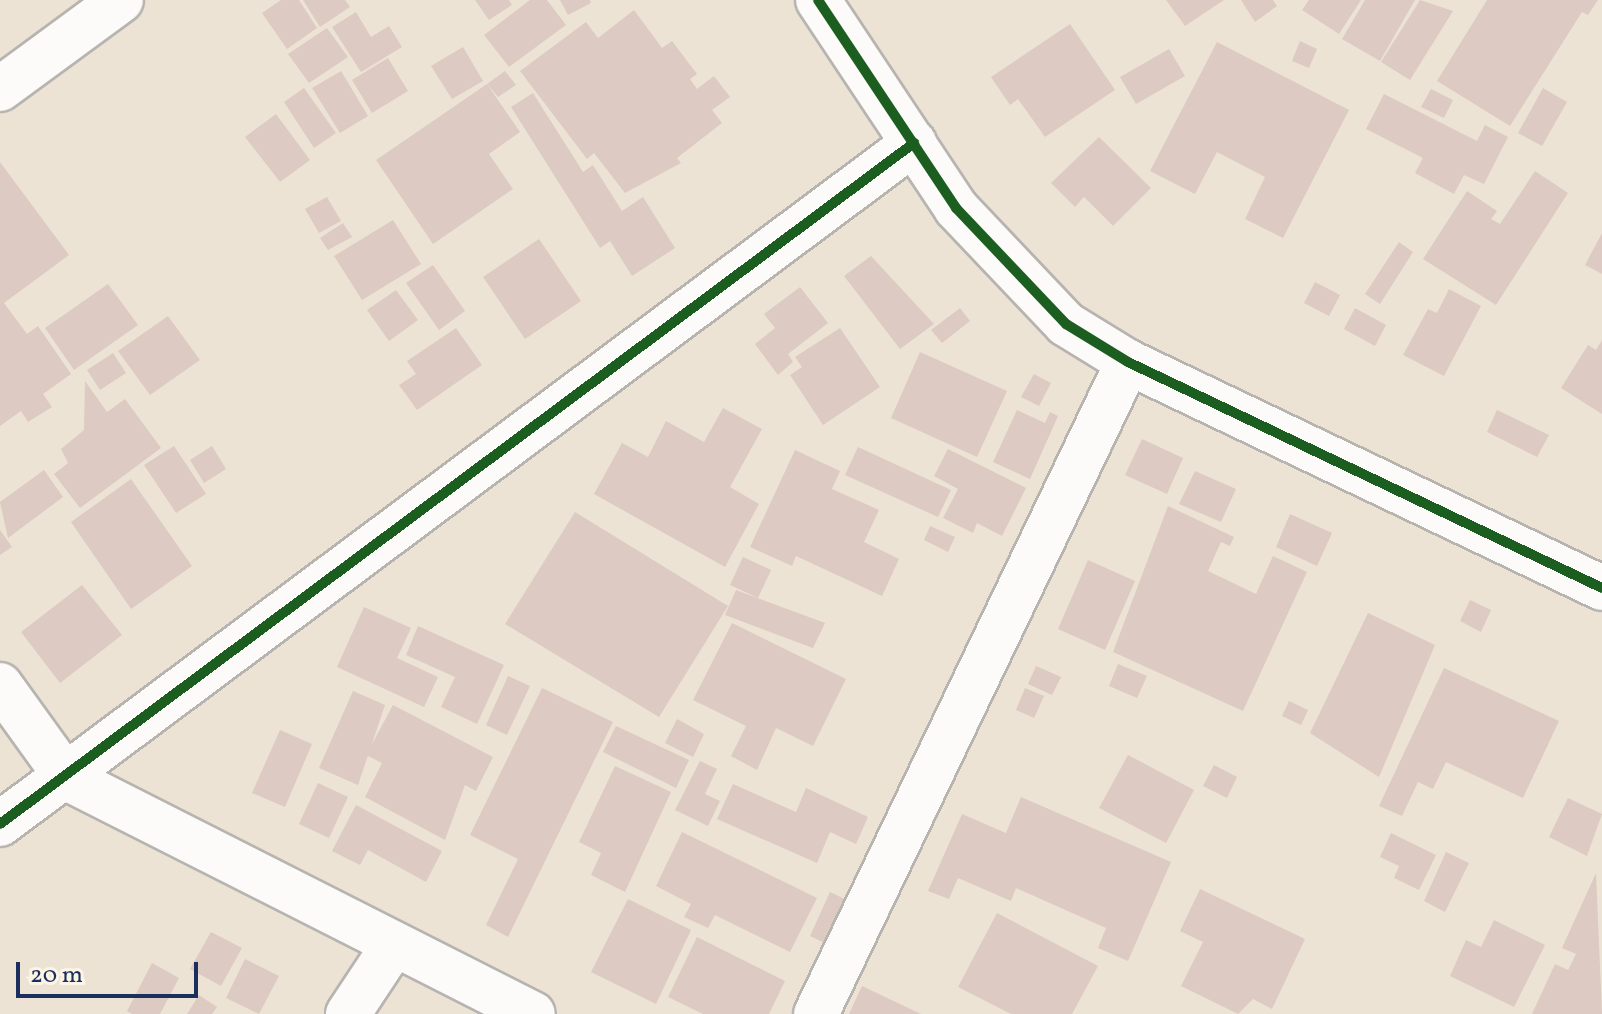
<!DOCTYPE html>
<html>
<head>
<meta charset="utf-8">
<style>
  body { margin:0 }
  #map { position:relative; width:1602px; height:1014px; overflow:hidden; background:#ece3d5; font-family:Vollkorn,serif }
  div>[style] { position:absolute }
  .building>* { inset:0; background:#ddcac2 }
  .roads { filter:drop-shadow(2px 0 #b7b4b0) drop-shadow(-2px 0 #b7b4b0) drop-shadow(0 2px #b7b4b0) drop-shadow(0 -2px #b7b4b0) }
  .street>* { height:44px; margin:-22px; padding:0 22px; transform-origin:22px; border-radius:22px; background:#fcfbf9 }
  .cycleway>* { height:10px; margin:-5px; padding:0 5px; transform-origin:5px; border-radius:5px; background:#1b5e20 }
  span { translate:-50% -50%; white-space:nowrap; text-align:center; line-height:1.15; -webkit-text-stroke:6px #fcf5e5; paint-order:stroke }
  .scale { position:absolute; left:16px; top:962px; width:182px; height:36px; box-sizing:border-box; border:4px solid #1b2f5e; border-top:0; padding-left:10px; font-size:24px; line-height:28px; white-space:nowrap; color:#1b2f5e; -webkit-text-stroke:6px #fcf5e5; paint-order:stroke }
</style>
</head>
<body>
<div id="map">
  <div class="building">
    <i style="clip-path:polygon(281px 0,299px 0,317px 28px,287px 49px,262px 13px)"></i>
    <i style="clip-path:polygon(303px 0,345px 0,350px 7px,320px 27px)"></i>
    <i style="clip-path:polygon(475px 0,509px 0,512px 5px,489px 20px)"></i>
    <i style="clip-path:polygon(530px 0,547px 0,566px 25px,509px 67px,484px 35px)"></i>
    <i style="clip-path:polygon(560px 0,590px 0,591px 3px,568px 15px)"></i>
    <i style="clip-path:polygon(1166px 0,1224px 0,1185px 26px)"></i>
    <i style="clip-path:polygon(1241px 0,1273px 0,1277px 6px,1255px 22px)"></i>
    <i style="clip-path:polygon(1309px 0,1361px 0,1339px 34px,1302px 10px)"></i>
    <i style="clip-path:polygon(1365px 0,1415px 0,1380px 61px,1342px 39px)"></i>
    <i style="clip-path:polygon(1420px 0,1453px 11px,1410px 80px,1381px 62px)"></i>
    <i style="clip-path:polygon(1487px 0,1598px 0,1588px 15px,1582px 12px,1510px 126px,1437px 81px)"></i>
    <i style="clip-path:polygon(634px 10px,662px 48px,672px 41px,697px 74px,690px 79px,697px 89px,714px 76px,730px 97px,712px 110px,722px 123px,677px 158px,681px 163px,625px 193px,594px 153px,587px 159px,520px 71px,586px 22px,598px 38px)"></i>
    <i style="clip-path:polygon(356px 12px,371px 37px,389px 26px,402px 47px,361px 72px,332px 27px)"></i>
    <i style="clip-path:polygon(1070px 24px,1115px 90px,1045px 137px,1018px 99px,1010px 105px,991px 77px)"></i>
    <i style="clip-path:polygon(327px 28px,348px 57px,309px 83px,288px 54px)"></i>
    <i style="clip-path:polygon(1300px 41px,1317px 49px,1309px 68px,1292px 61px)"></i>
    <i style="clip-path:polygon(1217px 42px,1349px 110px,1283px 238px,1245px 219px,1265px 177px,1217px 152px,1195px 194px,1150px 171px)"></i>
    <i style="clip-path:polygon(463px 47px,483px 81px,452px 99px,431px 66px)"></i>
    <i style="clip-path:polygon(1169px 49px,1185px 76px,1136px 104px,1120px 77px)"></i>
    <i style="clip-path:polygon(388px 58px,408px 91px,372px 113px,352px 80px)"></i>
    <i style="clip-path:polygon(341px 71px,368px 116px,340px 133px,312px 88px)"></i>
    <i style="clip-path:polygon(505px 71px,516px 85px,498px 97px,487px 84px)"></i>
    <i style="clip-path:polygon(487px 84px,520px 132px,489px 154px,513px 189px,433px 244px,376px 160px)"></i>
    <i style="clip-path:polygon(304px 88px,336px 133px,314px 148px,284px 102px)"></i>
    <i style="clip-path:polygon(1543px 88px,1567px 102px,1542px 146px,1518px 133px)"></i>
    <i style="clip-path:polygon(1431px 89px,1453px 100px,1444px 118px,1421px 107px)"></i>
    <i style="clip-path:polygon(533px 93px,583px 172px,593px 165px,622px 211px,643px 197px,675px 248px,632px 276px,610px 241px,600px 248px,511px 107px)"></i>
    <i style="clip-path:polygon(1384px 94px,1477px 141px,1485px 125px,1508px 137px,1484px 184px,1464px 175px,1454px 194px,1415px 173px,1423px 158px,1366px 129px)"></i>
    <i style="clip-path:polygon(276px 114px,310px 160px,280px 182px,245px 137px)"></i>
    <i style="clip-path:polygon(1099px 137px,1151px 188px,1113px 226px,1084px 197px,1075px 207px,1051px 183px)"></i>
    <i style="clip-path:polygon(0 162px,69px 255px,4px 303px,27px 334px,38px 326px,71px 374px,43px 394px,52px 407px,28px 422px,21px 411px,0 426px)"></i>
    <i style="clip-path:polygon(1535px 171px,1568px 193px,1496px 305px,1423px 259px,1467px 191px,1497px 211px,1491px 219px,1500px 224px)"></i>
    <i style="clip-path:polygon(327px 197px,341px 221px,319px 233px,305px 209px)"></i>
    <i style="clip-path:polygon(393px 220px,421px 264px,362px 300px,334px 256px)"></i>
    <i style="clip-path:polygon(343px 223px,352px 237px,328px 250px,320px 238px)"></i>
    <i style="clip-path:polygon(1602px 233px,1602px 274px,1585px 265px)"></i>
    <i style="clip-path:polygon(539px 239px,581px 301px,525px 339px,483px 277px)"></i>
    <i style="clip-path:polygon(1399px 242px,1413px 252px,1380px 304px,1365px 294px)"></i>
    <i style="clip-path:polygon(871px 256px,934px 324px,900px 349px,844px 276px)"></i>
    <i style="clip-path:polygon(433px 265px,465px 311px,439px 330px,406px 283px)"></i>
    <i style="clip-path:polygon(1315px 282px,1340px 295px,1329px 316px,1304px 303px)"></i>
    <i style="clip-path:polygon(108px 284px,138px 325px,74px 370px,45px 328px)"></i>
    <i style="clip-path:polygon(800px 287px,828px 323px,788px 354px,793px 362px,778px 375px,755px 344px,775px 328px,764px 314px)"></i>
    <i style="clip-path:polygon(1449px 289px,1481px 306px,1444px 376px,1403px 355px,1428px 309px,1437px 313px)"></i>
    <i style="clip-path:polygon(396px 290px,418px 320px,389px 341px,367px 310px)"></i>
    <i style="clip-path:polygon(960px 308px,970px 321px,942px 343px,931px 330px)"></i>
    <i style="clip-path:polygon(1355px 308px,1386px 325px,1375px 346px,1344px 329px)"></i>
    <i style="clip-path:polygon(168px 316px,200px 360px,150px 395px,118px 351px)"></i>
    <i style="clip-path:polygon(456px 328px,482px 365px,417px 410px,399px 385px,416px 374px,407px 361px)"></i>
    <i style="clip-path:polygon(840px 328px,880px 387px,823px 425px,790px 375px,802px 367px,795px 357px)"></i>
    <i style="clip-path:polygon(1602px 340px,1602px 414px,1561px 388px,1588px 345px,1596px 350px)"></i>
    <i style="clip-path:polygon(920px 352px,1007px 391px,977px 457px,891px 418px)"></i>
    <i style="clip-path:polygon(113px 353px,126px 373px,100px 390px,87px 370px)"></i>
    <i style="clip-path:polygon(1034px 374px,1051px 383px,1039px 406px,1021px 397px)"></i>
    <i style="clip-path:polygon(85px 381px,107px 412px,125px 399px,161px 448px,80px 508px,54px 474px,68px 463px,61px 449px,84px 430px)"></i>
    <i style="clip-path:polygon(723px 408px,762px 429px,730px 487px,759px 504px,725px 567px,594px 494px,622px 443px,648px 457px,666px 421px,704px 442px)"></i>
    <i style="clip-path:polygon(1017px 410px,1045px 423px,1050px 412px,1058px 416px,1030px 479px,993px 462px)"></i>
    <i style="clip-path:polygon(1497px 410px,1549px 435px,1537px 457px,1487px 432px)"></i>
    <i style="clip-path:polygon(1142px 439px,1183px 458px,1167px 494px,1125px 475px)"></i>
    <i style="clip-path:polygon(174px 446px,206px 494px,176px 513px,144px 465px)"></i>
    <i style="clip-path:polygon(212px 446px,226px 469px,204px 483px,190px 460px)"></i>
    <i style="clip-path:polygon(858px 447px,951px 490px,938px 517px,845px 475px)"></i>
    <i style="clip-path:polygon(948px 449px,1026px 488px,1002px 536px,977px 523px,973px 533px,943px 518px,958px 489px,934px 476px)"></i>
    <i style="clip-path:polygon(795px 450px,840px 471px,832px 489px,879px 510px,864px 542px,899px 559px,882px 596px,796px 556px,792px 566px,750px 547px)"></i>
    <i style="clip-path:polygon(44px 470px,63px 497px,8px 538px,0 502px)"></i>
    <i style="clip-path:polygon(1195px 471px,1236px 489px,1221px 522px,1179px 504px)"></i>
    <i style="clip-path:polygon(131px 479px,192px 566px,131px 609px,71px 522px)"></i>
    <i style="clip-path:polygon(1168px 506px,1234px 537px,1230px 546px,1221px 542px,1208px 571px,1256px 594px,1273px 556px,1307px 572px,1243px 711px,1113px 652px)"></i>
    <i style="clip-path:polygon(575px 512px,728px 606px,659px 717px,505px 624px)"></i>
    <i style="clip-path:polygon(1290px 514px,1332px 533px,1317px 566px,1276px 547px)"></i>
    <i style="clip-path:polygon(930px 526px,955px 537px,948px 552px,924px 540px)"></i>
    <i style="clip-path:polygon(0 530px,12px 547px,0 555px)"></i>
    <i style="clip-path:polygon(743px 557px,771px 570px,758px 598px,730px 585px)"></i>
    <i style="clip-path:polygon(1088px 560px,1135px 581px,1105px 650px,1058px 629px)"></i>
    <i style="clip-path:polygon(82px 585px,122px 635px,60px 683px,21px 632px)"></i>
    <i style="clip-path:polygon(736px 590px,825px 623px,813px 648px,725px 615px)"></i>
    <i style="clip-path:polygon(1470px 600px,1491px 610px,1481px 632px,1460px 621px)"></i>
    <i style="clip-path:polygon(364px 607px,411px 628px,397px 658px,438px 677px,424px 707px,337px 667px)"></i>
    <i style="clip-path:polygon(1368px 613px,1435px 645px,1379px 777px,1310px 733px)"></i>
    <i style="clip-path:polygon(732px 623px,846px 679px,813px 746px,776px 728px,757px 770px,731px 756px,746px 726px,693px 700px)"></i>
    <i style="clip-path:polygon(418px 626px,504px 665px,477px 724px,441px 707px,455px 677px,406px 655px)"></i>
    <i style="clip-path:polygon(1118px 664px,1147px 676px,1137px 698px,1109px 686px)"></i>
    <i style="clip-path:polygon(1036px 666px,1061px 677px,1052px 695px,1028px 684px)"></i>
    <i style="clip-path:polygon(1444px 668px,1559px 721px,1523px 798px,1446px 762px,1433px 789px,1418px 782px,1402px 816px,1379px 806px)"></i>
    <i style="clip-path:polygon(508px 676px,530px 686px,507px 735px,486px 725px)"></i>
    <i style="clip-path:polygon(542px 688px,613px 722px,508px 937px,486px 925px,518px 859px,470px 835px)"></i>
    <i style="clip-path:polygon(1025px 688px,1044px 696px,1034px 718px,1016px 710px)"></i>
    <i style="clip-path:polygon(353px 691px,385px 705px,358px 785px,319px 768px)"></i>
    <i style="clip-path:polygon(1289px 701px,1308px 710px,1301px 725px,1282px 716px)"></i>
    <i style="clip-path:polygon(393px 705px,493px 757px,476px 791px,465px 785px,445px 840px,365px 797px,382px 763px,366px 755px)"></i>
    <i style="clip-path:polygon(677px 719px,704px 734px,693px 757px,665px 743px)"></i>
    <i style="clip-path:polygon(616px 726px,689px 760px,676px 788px,603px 752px)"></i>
    <i style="clip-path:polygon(280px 730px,312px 744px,285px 807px,252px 793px)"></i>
    <i style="clip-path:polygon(1128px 755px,1194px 790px,1166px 843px,1099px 808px)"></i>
    <i style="clip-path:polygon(700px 761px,717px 769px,705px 794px,720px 801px,708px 826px,675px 810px)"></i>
    <i style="clip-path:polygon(1214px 765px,1237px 777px,1227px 798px,1203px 786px)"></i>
    <i style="clip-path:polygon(615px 766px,671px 792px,625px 892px,591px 875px,601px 853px,579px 842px)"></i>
    <i style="clip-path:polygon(318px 783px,348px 797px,329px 838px,299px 824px)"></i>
    <i style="clip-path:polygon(733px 784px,796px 812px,806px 788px,868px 817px,856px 844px,830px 832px,817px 863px,717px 819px)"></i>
    <i style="clip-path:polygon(1021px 797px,1171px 862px,1128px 961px,1098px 948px,1106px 928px,1016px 888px,1011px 901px,958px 878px,949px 899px,928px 891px,962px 814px,1006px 833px)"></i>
    <i style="clip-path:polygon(1568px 798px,1602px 814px,1587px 856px,1549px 837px)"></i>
    <i style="clip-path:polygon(356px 805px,442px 851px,426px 882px,368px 850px,360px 865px,332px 851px)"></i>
    <i style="clip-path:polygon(682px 832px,817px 898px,790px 952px,715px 915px,708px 928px,684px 917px,691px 904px,656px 886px)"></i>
    <i style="clip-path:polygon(1391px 833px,1436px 855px,1419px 890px,1394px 878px,1399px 866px,1380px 857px)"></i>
    <i style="clip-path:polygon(1446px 852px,1469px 863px,1445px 912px,1424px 901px)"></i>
    <i style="clip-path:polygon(1596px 873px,1602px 1014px,1532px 1014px,1555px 964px,1568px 970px,1576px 954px,1562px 948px)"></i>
    <i style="clip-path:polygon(1200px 889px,1305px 939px,1272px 1009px,1253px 999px,1238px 1014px,1181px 986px,1203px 942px,1180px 931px)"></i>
    <i style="clip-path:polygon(830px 892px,851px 902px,831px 946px,810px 936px)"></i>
    <i style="clip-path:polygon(628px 899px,691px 930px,656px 1004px,591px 972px)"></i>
    <i style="clip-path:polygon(997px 913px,1098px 966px,1072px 1014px,1011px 1014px,958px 987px)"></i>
    <i style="clip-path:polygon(1494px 920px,1545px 945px,1514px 1007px,1450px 976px,1466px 940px,1481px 947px)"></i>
    <i style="clip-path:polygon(211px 932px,242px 948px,221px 986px,190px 969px)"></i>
    <i style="clip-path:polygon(697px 937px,785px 981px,769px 1014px,703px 1014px,668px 997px)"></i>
    <i style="clip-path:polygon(245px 959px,279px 976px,259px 1014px,226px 998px)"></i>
    <i style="clip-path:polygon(152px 963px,179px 978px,160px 1014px,132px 1014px,127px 1011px)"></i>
    <i style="clip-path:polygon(862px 986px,921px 1014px,849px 1014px)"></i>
    <i style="clip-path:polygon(199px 995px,217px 1007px,212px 1014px,187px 1014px)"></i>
  </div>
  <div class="roads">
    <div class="street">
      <i style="left:818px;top:0;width:250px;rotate:56.4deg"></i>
      <i style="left:956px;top:208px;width:160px;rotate:46.5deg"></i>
      <i style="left:1066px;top:324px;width:73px;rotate:31.5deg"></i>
      <i style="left:1128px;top:362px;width:525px;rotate:25.49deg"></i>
      <i style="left:0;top:89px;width:150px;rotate:-36.3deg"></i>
      <i style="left:0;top:685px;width:115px;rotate:54.2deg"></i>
      <i style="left:67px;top:778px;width:522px;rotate:26.86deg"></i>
      <i style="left:0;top:824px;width:1140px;rotate:-36.69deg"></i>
      <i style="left:348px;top:1014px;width:82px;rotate:-56.5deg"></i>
      <i style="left:816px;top:1014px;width:723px;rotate:-64.43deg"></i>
    </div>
  </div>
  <div class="cycleway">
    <i style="left:818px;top:0;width:250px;rotate:56.4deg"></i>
    <i style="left:956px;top:208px;width:160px;rotate:46.5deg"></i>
    <i style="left:1066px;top:324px;width:73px;rotate:31.5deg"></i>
    <i style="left:1128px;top:362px;width:525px;rotate:25.49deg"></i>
    <i style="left:0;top:824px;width:1140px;rotate:-36.69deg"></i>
  </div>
  <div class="scale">20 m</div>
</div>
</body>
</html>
